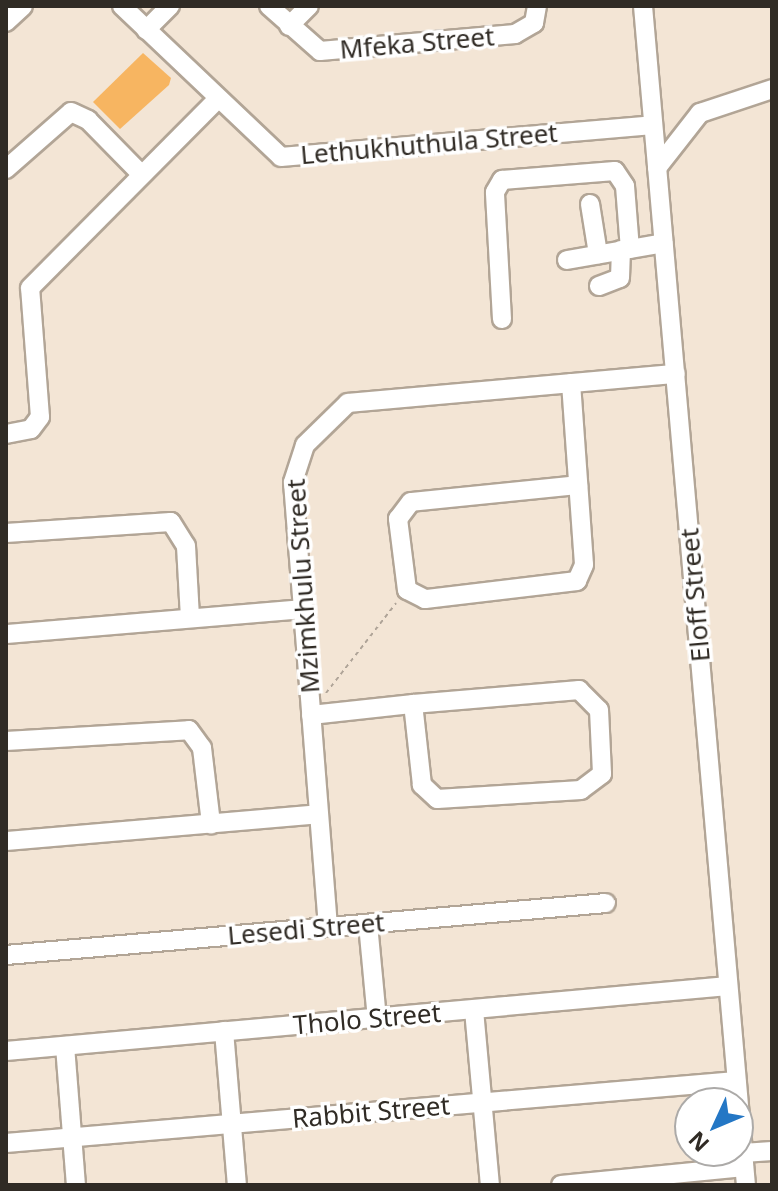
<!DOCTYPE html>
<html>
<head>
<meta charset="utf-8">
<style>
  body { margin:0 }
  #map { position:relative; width:778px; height:1191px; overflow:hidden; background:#f3e5d5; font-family:"Noto Sans",sans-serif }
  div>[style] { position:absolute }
  .building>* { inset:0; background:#f7b561 }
  .path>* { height:2px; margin-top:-1px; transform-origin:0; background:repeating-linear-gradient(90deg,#aea397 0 4px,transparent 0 8px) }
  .roads { filter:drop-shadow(2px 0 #b2a596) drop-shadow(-2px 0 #b2a596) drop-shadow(0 2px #b2a596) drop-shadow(0 -2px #b2a596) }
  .minor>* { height:18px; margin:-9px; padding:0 9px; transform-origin:9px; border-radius:9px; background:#fff }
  span { translate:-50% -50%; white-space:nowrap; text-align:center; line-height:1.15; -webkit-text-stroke:7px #fff; paint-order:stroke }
  .street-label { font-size:26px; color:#302b25 }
  .frame { position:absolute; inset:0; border:8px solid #302b25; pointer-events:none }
  .north { position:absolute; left:674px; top:1087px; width:80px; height:80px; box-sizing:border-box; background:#fff; border:2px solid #acaaa8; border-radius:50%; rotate:226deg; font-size:22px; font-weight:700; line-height:32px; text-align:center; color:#302b25 }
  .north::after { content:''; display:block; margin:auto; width:28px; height:36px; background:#2477c5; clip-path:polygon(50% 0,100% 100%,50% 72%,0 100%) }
</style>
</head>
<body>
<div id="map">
  <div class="building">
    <i style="clip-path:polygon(143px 53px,171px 78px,169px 85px,120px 129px,93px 102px)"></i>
  </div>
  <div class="path">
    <i style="left:326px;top:693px;width:114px;rotate:-52.1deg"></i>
  </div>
  <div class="roads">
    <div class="minor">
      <i style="left:122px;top:6px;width:219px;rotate:43.5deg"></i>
      <i style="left:281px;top:157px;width:373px;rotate:-4.9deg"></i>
      <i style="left:269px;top:6px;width:68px;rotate:41.4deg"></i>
      <i style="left:320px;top:51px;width:196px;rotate:-5deg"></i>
      <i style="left:515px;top:34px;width:22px;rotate:-30deg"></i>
      <i style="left:534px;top:23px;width:17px;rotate:-80deg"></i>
      <i style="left:643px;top:6px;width:1183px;rotate:85.01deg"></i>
      <i style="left:6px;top:22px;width:23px;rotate:-43deg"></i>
      <i style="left:289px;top:26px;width:28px;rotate:-45deg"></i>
      <i style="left:146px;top:30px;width:34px;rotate:-45deg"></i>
      <i style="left:657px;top:168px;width:70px;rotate:-52deg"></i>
      <i style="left:700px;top:113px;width:76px;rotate:-18.4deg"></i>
      <i style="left:6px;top:169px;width:86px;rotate:-41.2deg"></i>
      <i style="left:71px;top:112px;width:19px;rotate:25deg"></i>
      <i style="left:88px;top:120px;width:76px;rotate:45.5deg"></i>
      <i style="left:590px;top:204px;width:51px;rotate:80.9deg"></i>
      <i style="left:567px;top:260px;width:98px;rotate:-9.9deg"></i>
      <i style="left:599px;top:286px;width:22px;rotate:-21deg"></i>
      <i style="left:620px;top:278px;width:28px;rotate:-88deg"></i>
      <i style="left:502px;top:319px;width:127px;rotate:-93.2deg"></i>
      <i style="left:495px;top:192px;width:14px;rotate:-60deg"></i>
      <i style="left:502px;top:180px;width:113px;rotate:-4.6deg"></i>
      <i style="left:615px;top:171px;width:18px;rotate:56deg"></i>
      <i style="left:625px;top:186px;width:63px;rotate:85.5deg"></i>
      <i style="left:571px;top:383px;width:182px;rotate:85.9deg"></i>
      <i style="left:584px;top:565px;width:17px;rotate:114deg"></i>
      <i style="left:577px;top:581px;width:153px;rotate:173.2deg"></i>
      <i style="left:425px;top:599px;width:20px;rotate:-153deg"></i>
      <i style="left:407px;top:590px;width:72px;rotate:-97.2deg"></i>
      <i style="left:398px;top:519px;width:21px;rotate:-53deg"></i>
      <i style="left:411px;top:502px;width:168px;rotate:-5.8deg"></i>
      <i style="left:6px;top:434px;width:25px;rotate:-11deg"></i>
      <i style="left:31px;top:429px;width:15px;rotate:-53deg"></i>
      <i style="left:40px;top:417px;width:129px;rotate:-94.4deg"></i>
      <i style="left:30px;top:288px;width:265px;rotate:-45.2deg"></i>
      <i style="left:6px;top:533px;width:165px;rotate:-3.8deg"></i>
      <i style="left:171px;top:522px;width:28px;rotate:58deg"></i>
      <i style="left:186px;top:546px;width:72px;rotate:86.8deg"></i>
      <i style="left:6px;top:634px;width:299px;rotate:-4.8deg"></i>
      <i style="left:311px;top:715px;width:103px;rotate:-6.2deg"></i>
      <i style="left:413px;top:704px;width:167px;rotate:-4.8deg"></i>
      <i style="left:579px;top:690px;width:28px;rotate:45deg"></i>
      <i style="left:599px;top:710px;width:64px;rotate:87.3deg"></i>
      <i style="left:602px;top:774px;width:26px;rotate:143deg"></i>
      <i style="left:581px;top:790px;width:144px;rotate:176.4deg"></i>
      <i style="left:437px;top:799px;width:21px;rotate:-137deg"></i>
      <i style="left:422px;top:785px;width:81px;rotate:-96.3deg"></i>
      <i style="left:6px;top:741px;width:183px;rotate:-3.4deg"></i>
      <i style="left:189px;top:730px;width:22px;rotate:54deg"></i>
      <i style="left:202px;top:748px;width:77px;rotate:83.2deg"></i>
      <i style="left:6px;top:841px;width:313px;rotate:-4.9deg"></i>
      <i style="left:368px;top:924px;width:95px;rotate:84.6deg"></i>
      <i style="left:328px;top:927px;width:446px;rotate:-94.5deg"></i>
      <i style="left:293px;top:482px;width:39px;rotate:-72deg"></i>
      <i style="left:305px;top:445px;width:60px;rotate:-44.3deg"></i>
      <i style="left:348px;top:403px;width:329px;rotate:-5.1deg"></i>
      <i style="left:6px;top:955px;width:602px;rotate:-4.95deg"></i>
      <i style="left:474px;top:1010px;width:176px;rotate:84.8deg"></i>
      <i style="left:224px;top:1031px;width:155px;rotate:85.2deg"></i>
      <i style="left:65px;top:1046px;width:139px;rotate:85.5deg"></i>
      <i style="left:6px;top:1051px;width:725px;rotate:-5.14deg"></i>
      <i style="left:6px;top:1143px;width:733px;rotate:-4.85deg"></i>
      <i style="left:743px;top:1153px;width:29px;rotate:-4deg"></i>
      <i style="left:561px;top:1185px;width:184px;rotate:-5.6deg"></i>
    </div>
  </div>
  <div class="street-label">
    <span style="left:417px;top:43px;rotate:-5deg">Mfeka Street</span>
    <span style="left:429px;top:144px;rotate:-5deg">Lethukhuthula Street</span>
    <span style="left:303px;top:586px;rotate:-94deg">Mzimkhulu Street</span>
    <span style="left:695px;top:595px;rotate:-95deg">Eloff Street</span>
    <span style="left:306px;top:929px;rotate:-5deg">Lesedi Street</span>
    <span style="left:367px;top:1019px;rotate:-5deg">Tholo Street</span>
    <span style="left:371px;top:1112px;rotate:-5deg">Rabbit Street</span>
  </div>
  <div class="frame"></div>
  <div class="north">N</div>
</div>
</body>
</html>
